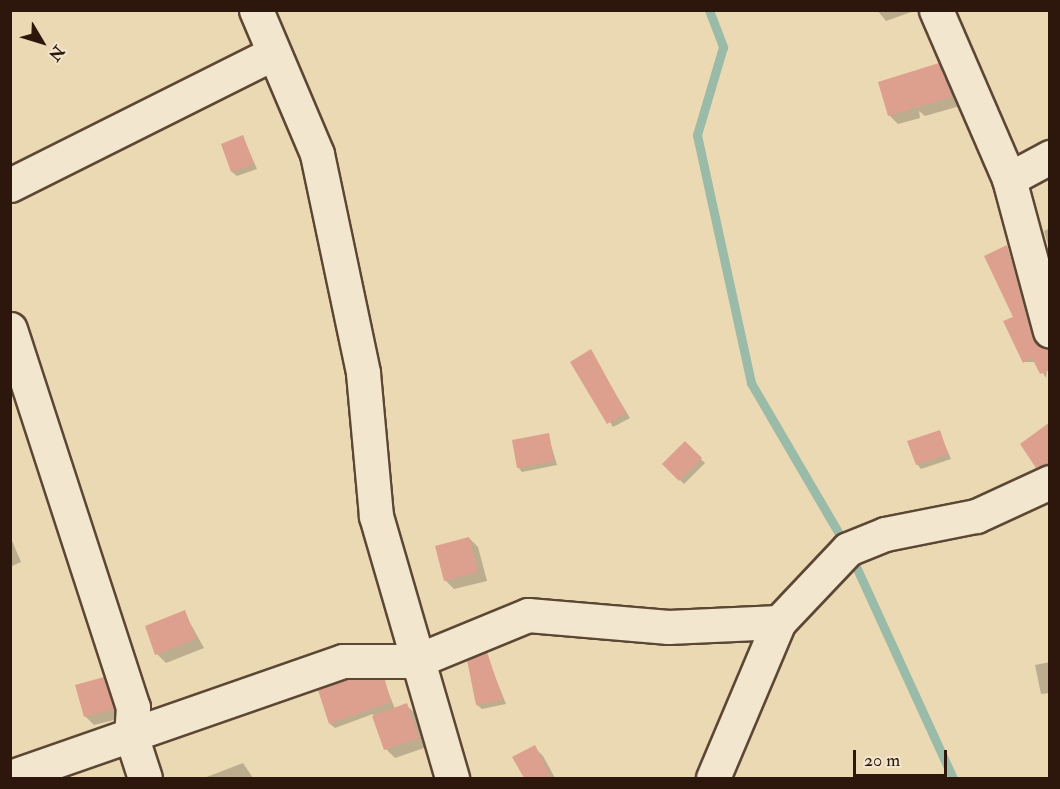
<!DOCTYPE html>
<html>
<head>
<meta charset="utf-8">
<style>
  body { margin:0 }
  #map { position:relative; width:1060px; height:789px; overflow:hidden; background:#ebd9b3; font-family:"IM FELL Double Pica",serif }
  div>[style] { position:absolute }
  .shadow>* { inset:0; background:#0003 }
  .stream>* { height:9px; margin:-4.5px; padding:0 4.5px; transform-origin:4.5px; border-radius:4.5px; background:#99bba8 }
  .building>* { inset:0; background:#dda08e }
  .roads { filter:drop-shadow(2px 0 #5c4735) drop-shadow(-2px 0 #5c4735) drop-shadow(0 2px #5c4735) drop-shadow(0 -2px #5c4735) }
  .minor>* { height:33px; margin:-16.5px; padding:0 16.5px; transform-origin:16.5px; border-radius:16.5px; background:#f2e6ce }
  span { translate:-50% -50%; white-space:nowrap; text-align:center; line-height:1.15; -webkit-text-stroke:6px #f2e6ce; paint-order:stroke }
  .frame { position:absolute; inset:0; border:12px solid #2d160b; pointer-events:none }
  .north { position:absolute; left:12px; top:12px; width:60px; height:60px; -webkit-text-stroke:4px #f2e6ce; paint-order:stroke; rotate:128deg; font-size:16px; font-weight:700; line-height:24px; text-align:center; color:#2d160b }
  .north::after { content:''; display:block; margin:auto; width:21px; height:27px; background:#2d160b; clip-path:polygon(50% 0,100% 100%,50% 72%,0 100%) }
  .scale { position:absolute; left:853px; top:750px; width:94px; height:27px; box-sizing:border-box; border:3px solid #2d160b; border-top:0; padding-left:8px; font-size:18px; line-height:21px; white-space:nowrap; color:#2d160b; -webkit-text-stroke:4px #f2e6ce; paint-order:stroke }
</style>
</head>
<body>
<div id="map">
  <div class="shadow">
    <i style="clip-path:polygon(877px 10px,914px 10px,914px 11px,886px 21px)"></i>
    <i style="clip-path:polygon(938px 65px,960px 106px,925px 116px,919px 111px,920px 118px,898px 124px,889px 115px)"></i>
    <i style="clip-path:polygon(243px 137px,257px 169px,237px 176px,232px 172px)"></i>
    <i style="clip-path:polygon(1050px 228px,1050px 251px,1044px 231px)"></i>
    <i style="clip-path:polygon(1007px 246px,1036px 342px,1050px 350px,1046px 378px,1036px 362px,1024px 362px)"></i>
    <i style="clip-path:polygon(590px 351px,630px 418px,613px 427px,572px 362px)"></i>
    <i style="clip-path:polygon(939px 431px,951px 459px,921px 469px,917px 464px)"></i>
    <i style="clip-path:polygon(548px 435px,557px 465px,522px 472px,518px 467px)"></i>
    <i style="clip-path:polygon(685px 444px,705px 463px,684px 484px,664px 464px)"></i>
    <i style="clip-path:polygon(10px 536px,21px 562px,10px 567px)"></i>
    <i style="clip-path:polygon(469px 538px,478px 547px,487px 581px,454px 589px,445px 580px)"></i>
    <i style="clip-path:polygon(184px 612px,204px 648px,166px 663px,157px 654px)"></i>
    <i style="clip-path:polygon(486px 654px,506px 704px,482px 709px,477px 705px)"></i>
    <i style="clip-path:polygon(1050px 662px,1050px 693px,1041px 694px,1035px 665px)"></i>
    <i style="clip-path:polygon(103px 679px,112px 688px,122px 718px,94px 725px,85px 716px)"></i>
    <i style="clip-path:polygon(384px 681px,395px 709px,406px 705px,416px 714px,427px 747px,395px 758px,386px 749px,373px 714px,335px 728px,330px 724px)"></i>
    <i style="clip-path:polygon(534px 747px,543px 756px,555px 778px,525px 778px,514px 757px)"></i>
    <i style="clip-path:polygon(243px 763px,253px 778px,204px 778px)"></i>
  </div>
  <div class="stream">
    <i style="left:709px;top:10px;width:40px;rotate:69deg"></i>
    <i style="left:723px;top:47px;width:92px;rotate:106.5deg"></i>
    <i style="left:697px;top:135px;width:254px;rotate:77.7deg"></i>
    <i style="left:751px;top:383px;width:192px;rotate:59.7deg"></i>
    <i style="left:848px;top:549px;width:252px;rotate:65.4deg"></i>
  </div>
  <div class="building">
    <i style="clip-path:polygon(939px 63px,952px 97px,914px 108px,910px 100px,912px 109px,888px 116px,878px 82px)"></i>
    <i style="clip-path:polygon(243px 135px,254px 164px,231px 172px,221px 144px)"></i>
    <i style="clip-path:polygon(1007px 245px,1032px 336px,1050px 349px,1050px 370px,1040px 374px,1032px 358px,1023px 363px,1003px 321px,1013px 317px,984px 256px)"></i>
    <i style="clip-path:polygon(591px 349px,626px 413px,607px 424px,570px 362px)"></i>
    <i style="clip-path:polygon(1050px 422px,1050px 464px,1036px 468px,1020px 444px)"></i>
    <i style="clip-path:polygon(940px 430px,948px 454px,916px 465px,907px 441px)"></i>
    <i style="clip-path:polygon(549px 433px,554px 461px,517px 468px,512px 440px)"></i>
    <i style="clip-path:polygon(685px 441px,702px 458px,679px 481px,662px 464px)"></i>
    <i style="clip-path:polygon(469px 537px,478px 572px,444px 581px,435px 546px)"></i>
    <i style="clip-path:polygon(185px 610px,196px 639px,155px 655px,145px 626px)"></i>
    <i style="clip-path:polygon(487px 652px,503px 700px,476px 705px,467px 660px)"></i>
    <i style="clip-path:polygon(104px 677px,114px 709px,84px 717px,75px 685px)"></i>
    <i style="clip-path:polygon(348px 680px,385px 680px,391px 702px,329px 724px,318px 690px)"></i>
    <i style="clip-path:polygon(407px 703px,419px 738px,384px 750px,372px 716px)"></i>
    <i style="clip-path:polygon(535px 745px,551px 778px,524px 778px,512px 757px)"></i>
  </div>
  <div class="roads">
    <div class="minor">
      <i style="left:256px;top:10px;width:156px;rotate:67deg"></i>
      <i style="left:317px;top:154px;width:224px;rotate:78.1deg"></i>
      <i style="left:363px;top:373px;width:144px;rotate:84.8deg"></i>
      <i style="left:376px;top:516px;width:273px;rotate:73.8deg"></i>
      <i style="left:936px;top:10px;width:184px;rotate:66.6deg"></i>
      <i style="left:1009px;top:179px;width:157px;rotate:74.9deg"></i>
      <i style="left:1009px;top:179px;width:47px;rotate:-28.2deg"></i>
      <i style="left:10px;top:185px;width:291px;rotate:-26.6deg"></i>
      <i style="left:10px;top:329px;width:398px;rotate:72deg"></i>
      <i style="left:133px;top:707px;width:28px;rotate:94deg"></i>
      <i style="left:131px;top:735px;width:45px;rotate:72deg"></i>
      <i style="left:10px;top:777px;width:353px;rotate:-19.2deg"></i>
      <i style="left:343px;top:661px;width:73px"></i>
      <i style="left:416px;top:661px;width:121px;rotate:-22.3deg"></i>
      <i style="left:528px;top:615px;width:141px;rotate:4.9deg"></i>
      <i style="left:668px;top:627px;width:111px;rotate:-2.6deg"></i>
      <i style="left:713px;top:778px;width:169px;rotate:-67.1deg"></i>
      <i style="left:779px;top:622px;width:100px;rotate:-46.6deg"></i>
      <i style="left:848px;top:549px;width:40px;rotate:-22deg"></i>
      <i style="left:885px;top:534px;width:93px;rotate:-11.2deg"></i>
      <i style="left:976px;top:516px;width:81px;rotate:-24.7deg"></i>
    </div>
  </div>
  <div class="frame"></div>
  <div class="north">N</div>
  <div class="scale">20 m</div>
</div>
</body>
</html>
